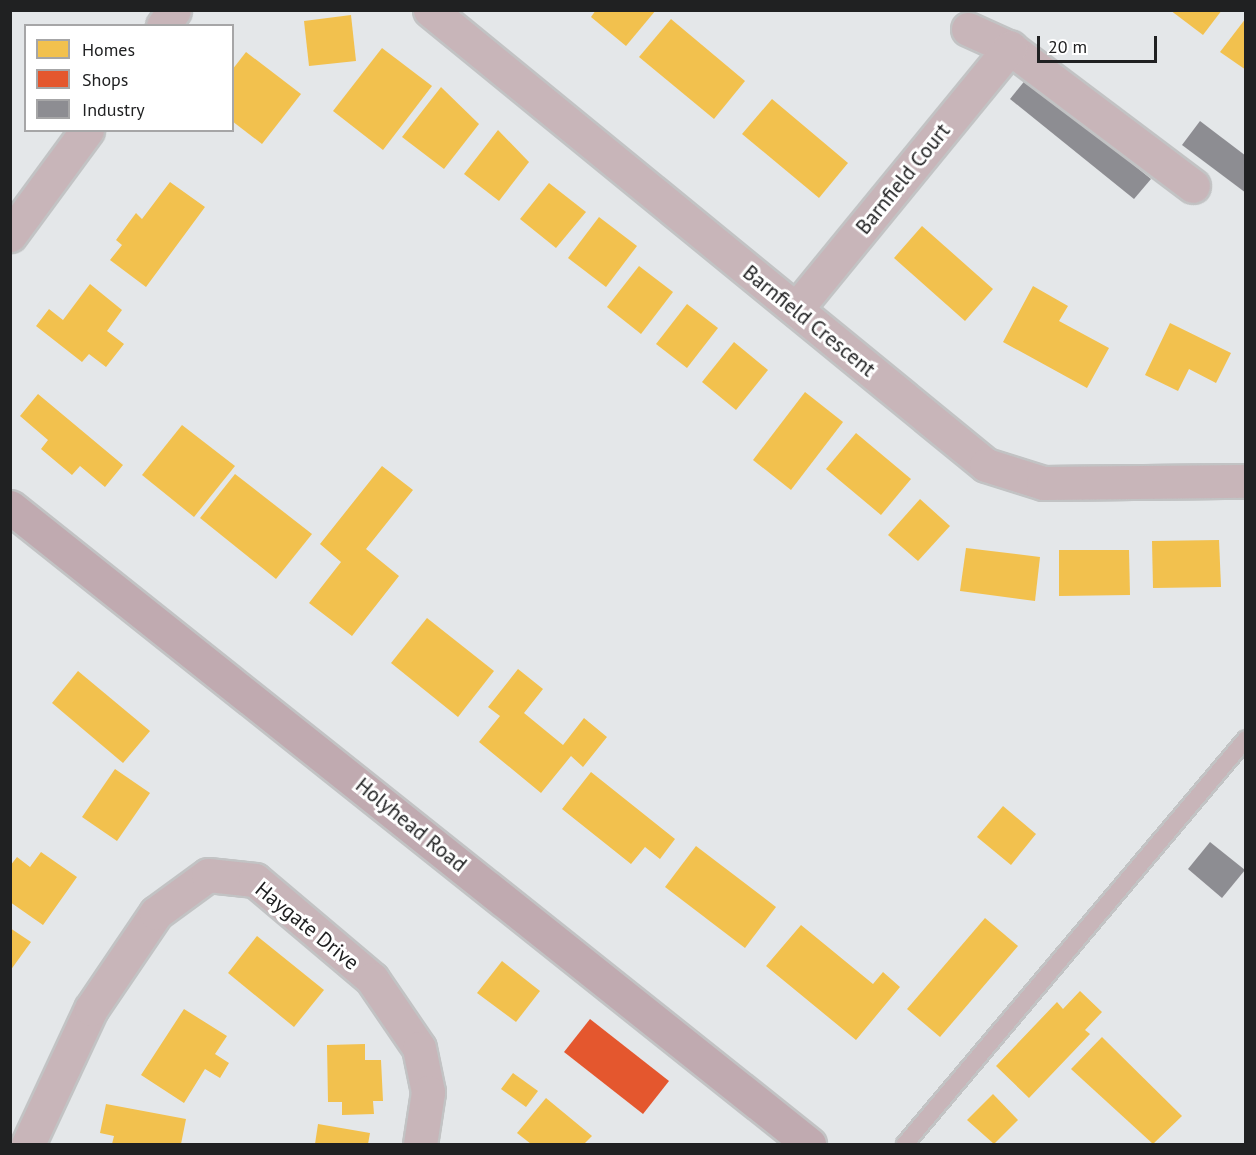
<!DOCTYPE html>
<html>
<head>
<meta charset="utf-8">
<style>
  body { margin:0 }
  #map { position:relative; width:1256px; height:1155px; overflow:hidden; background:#e4e7e9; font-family:"PT Sans",sans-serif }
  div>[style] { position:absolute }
  .homes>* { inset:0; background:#f2c14e }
  .shops>* { inset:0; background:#e4572e }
  .industry>* { inset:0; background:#8d8d92 }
  .roads { filter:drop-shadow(2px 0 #c2c3c4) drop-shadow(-2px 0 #c2c3c4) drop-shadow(0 2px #c2c3c4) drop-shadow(0 -2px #c2c3c4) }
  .lane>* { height:16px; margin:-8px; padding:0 8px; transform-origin:8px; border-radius:8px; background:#c8b5b9 }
  .street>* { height:33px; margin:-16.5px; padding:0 16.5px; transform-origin:16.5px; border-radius:16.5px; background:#c8b5b9 }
  .secondary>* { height:33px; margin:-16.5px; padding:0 16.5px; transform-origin:16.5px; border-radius:16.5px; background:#c0aab0 }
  span { translate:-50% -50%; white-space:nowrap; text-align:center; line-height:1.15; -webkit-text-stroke:6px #fff; paint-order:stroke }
  .street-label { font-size:21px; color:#202122 }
  .frame { position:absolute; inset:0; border:12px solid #202122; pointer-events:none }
  .legend { position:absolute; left:24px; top:24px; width:210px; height:108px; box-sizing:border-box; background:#fff; border:2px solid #a6a6a7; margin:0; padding:8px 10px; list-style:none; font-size:18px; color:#202122 }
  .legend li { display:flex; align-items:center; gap:12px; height:30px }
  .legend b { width:30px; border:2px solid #a6a6a7 }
  .scale { position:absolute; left:1037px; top:36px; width:120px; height:27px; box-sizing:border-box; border:3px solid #202122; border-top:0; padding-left:8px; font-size:18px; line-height:21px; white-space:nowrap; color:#202122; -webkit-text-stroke:4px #fff; paint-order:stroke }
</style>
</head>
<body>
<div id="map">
  <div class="homes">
    <i style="clip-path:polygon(596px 10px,656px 10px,626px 46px,591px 17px)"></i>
    <i style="clip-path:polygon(1170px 10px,1222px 10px,1203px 35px)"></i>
    <i style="clip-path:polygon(351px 15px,356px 61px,309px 66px,304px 21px)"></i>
    <i style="clip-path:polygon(1246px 18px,1246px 70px,1220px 52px)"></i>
    <i style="clip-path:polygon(671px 19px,745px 81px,714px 119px,639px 57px)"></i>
    <i style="clip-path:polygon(382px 48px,432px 86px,383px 150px,333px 111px)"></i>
    <i style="clip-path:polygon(246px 52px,301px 94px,262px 144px,232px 121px,232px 70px)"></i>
    <i style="clip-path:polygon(441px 87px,479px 124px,444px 169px,402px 137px)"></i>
    <i style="clip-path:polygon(772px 99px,848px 163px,819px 198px,742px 134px)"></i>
    <i style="clip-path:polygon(498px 130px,529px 162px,499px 201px,464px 174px)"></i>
    <i style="clip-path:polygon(170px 182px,205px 207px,146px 287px,110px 260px,122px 245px,116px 240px,136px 213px,142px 219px)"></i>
    <i style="clip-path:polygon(549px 183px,586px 212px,556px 248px,520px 219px)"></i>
    <i style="clip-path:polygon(599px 217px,637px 246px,606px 287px,568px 258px)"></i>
    <i style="clip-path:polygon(922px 226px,993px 289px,965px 321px,894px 258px)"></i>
    <i style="clip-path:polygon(639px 266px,673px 292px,641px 334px,607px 307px)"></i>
    <i style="clip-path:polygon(90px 284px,122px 310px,107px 331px,124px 344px,106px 367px,89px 354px,82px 362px,36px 326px,49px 309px,63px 320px)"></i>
    <i style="clip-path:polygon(1033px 286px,1068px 306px,1059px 321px,1109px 348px,1087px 388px,1003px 342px)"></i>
    <i style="clip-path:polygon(687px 304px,718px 328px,687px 368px,656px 344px)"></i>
    <i style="clip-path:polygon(1170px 323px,1231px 353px,1216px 383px,1189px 369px,1178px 391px,1145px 375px)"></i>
    <i style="clip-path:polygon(734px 342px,768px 370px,736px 410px,702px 382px)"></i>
    <i style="clip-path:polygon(805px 392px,843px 422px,791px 490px,753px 460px)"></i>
    <i style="clip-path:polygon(38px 394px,123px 465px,105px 487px,80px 466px,72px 475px,41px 449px,48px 440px,20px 416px)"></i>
    <i style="clip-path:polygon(182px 425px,235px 466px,194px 517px,142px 475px)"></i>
    <i style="clip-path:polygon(856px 433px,911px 479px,881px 515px,826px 469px)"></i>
    <i style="clip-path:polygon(382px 466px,413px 490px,366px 549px,399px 576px,352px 636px,309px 603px,341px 562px,320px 544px)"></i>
    <i style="clip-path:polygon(235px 474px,312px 534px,276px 579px,200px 518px)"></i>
    <i style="clip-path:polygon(920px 499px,950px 526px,918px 561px,888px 535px)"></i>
    <i style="clip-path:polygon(1219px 540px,1221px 587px,1153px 588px,1152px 541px)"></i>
    <i style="clip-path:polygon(966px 548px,1040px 557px,1035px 601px,960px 591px)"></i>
    <i style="clip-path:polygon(1059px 550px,1129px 550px,1130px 595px,1059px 596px)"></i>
    <i style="clip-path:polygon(427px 618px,494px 671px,458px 717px,391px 663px)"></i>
    <i style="clip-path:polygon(518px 669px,543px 689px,524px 713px,563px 745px,584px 718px,607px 737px,583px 767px,571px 756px,541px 793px,479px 742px,500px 716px,488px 707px)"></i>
    <i style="clip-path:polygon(78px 671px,150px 731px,123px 763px,52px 703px)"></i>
    <i style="clip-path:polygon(115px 769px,150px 793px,117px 841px,82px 817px)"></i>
    <i style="clip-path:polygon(591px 772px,675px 839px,660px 859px,645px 847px,631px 864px,562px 809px)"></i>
    <i style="clip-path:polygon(1003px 806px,1036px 834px,1011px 865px,977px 837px)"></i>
    <i style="clip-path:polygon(696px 846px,776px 907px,745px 948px,665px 887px)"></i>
    <i style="clip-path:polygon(41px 852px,77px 877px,43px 925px,10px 902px,10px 866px,17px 857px,30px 867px)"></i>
    <i style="clip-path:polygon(985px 918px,1018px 946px,940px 1037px,907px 1009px)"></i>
    <i style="clip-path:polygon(801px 925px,873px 984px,883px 972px,900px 987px,856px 1040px,766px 966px)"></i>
    <i style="clip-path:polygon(10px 928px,31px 942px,10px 971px)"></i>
    <i style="clip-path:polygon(257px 936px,324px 990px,294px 1027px,228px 973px)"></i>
    <i style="clip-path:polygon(502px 961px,540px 991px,516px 1022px,477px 993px)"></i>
    <i style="clip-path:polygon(1080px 991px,1102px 1012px,1085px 1030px,1090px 1034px,1029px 1098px,996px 1066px,1057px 1002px,1063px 1009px)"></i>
    <i style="clip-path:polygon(184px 1009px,227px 1036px,215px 1054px,229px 1063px,220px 1078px,205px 1069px,184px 1103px,141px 1075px)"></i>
    <i style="clip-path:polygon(1102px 1037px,1182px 1116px,1153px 1144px,1071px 1069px)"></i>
    <i style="clip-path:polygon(365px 1044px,365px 1060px,381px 1060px,383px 1101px,373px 1101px,374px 1114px,342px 1115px,342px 1102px,328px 1102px,327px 1045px)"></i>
    <i style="clip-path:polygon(513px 1073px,538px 1091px,526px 1107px,501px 1089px)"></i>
    <i style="clip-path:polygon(993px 1094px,1018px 1120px,994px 1144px,967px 1120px)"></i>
    <i style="clip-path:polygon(546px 1098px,592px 1136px,584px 1144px,531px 1144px,517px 1133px)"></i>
    <i style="clip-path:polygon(106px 1104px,186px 1119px,181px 1144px,112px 1144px,114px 1136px,100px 1133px)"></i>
    <i style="clip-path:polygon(318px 1124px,370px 1133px,368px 1144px,315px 1144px)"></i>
  </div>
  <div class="shops">
    <i style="clip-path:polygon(590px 1019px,669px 1081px,643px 1114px,564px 1052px)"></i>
  </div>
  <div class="industry">
    <i style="clip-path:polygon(1027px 78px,1151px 179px,1134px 199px,1010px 99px)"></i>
    <i style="clip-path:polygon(1200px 121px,1246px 156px,1246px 193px,1182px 145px)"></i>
    <i style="clip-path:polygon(1210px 842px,1245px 870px,1222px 898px,1188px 869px)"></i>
  </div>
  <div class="roads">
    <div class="lane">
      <i style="left:905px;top:1144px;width:529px;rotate:-49.9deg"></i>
    </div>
    <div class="street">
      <i style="left:430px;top:10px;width:718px;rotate:39.3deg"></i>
      <i style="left:986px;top:465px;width:60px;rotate:17.5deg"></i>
      <i style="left:1043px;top:483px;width:203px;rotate:-0.6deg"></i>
      <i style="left:163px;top:26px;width:19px;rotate:-55deg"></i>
      <i style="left:968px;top:29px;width:46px;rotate:24.3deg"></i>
      <i style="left:1010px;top:48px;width:229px;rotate:37deg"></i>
      <i style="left:10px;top:235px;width:130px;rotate:-53.7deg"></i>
      <i style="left:796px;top:309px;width:338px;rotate:-50.7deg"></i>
      <i style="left:28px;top:1144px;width:149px;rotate:-65deg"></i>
      <i style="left:91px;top:1009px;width:116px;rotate:-55.9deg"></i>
      <i style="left:156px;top:913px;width:64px;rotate:-36.2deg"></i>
      <i style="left:208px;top:875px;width:47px;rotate:6.1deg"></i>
      <i style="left:255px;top:880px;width:153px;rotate:40.2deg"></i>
      <i style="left:372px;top:979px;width:83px;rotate:55.7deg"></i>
      <i style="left:419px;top:1048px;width:45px;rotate:78.4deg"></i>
      <i style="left:428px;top:1092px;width:53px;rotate:98.7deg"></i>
    </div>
    <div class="secondary">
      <i style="left:10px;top:507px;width:1022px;rotate:38.56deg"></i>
    </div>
  </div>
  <div class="street-label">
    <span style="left:903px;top:179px;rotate:-51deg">Barnfield Court</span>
    <span style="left:809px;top:321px;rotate:39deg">Barnfield Crescent</span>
    <span style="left:411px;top:825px;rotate:39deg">Holyhead Road</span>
    <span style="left:307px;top:926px;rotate:39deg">Haygate Drive</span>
  </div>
  <div class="frame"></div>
  <ul class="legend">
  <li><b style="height:16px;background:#f2c14e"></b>Homes</li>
  <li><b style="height:16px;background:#e4572e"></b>Shops</li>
  <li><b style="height:16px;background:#8d8d92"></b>Industry</li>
  </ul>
  <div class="scale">20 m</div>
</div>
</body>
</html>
